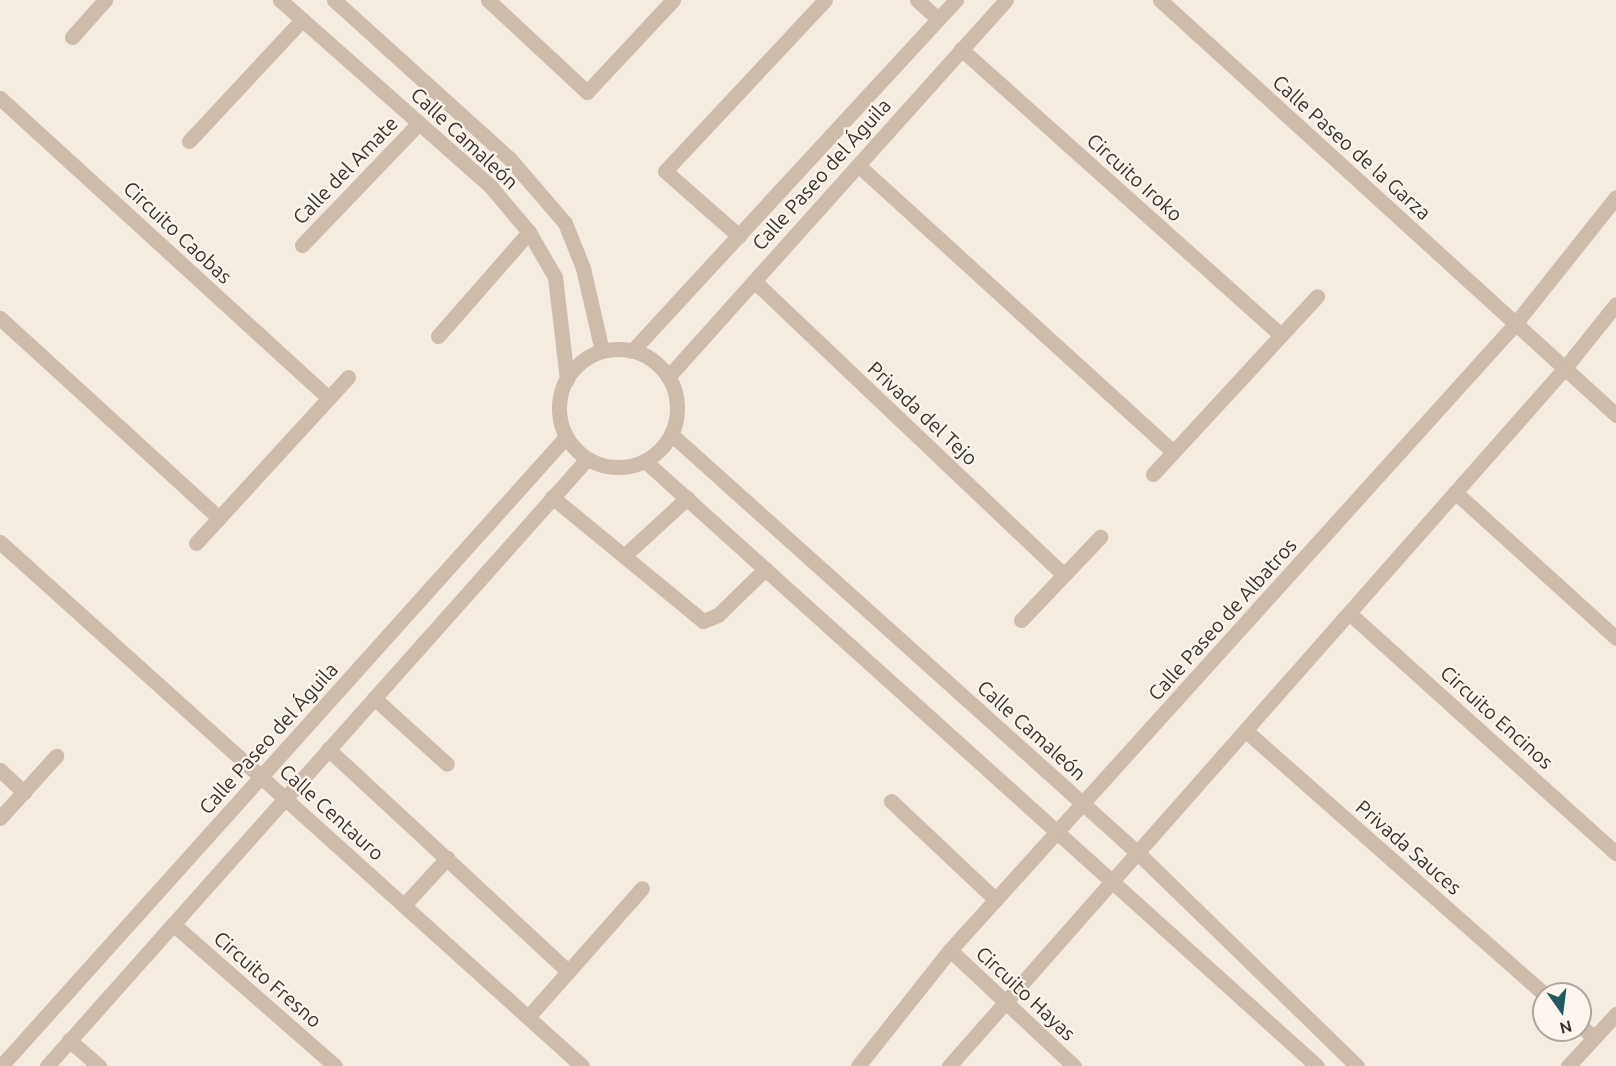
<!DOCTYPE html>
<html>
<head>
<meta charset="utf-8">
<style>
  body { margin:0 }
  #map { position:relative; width:1616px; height:1066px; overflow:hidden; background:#f4ebe1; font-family:Ubuntu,sans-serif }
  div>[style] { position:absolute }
  .minor>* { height:15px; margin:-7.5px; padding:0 7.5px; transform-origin:7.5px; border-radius:7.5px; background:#cdbbac }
  .minor>.ring { margin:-7.5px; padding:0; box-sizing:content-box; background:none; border:15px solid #cdbbac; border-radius:50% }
  span { translate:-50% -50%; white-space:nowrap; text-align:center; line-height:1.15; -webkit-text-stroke:4.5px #fbf5ee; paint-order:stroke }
  .street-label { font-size:20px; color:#3b302b }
  .north { position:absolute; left:1532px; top:982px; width:60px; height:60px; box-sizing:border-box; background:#fbf5ee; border:2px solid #aea6a0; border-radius:50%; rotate:166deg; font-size:16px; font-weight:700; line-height:24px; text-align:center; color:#3b302b }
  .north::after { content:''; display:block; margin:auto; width:21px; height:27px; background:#1f5a5e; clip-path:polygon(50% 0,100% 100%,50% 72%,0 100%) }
</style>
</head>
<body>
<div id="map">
  <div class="minor">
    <i style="left:280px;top:0;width:282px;rotate:41.5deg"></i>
    <i style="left:491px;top:187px;width:59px;rotate:49.8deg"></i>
    <i style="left:529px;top:232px;width:52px;rotate:60deg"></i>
    <i style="left:555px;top:277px;width:103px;rotate:83.3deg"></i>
    <i style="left:334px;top:0;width:236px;rotate:42.1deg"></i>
    <i style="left:509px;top:158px;width:86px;rotate:49.3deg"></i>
    <i style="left:565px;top:223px;width:48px;rotate:68.2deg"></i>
    <i style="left:583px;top:268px;width:85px;rotate:77.1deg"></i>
    <i style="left:488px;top:0;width:135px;rotate:42.9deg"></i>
    <i style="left:587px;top:92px;width:126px;rotate:-46.9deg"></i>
    <i style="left:917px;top:0;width:28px;rotate:42deg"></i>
    <i style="left:1160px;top:0;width:617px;rotate:42.3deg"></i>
    <i style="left:72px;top:37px;width:50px;rotate:-48.3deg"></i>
    <i style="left:961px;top:49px;width:429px;rotate:41.8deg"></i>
    <i style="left:0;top:98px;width:445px;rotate:42.4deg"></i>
    <i style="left:189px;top:141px;width:166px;rotate:-47deg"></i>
    <i style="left:858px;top:165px;width:426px;rotate:42.3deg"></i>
    <i style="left:739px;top:236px;width:98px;rotate:-138.7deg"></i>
    <i style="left:665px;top:171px;width:234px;rotate:-46.9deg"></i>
    <i style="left:302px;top:245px;width:169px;rotate:-46.2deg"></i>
    <i style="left:754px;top:281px;width:427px;rotate:43.5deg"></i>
    <i style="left:0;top:318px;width:297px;rotate:42.4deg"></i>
    <i style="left:438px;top:336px;width:138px;rotate:-48.8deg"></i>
    <i class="ring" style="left:559px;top:349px;width:103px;height:103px"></i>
    <i style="left:632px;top:351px;width:478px;rotate:-47.3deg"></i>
    <i style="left:668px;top:377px;width:506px;rotate:-48.12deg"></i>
    <i style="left:671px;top:434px;width:629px;rotate:41.91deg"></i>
    <i style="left:1139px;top:854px;width:304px;rotate:44.2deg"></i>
    <i style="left:645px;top:461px;width:904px;rotate:42deg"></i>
    <i style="left:1153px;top:474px;width:242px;rotate:-47.3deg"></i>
    <i style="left:1455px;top:492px;width:217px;rotate:42.2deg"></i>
    <i style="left:552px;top:497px;width:195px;rotate:39.4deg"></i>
    <i style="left:703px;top:621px;width:16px;rotate:-22deg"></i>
    <i style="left:718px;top:615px;width:66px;rotate:-44.4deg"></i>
    <i style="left:0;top:542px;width:783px;rotate:42deg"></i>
    <i style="left:196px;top:543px;width:225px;rotate:-47.5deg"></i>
    <i style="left:624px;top:556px;width:86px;rotate:-42.6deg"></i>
    <i style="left:1349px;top:613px;width:359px;rotate:42deg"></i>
    <i style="left:1021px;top:620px;width:115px;rotate:-46.4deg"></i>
    <i style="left:374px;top:698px;width:98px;rotate:42.1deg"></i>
    <i style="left:1246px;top:731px;width:397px;rotate:41.4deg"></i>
    <i style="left:328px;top:749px;width:327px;rotate:42.8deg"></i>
    <i style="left:0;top:770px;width:33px;rotate:43deg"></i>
    <i style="left:891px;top:801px;width:144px;rotate:43.3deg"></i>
    <i style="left:0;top:818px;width:84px;rotate:-47.9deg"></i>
    <i style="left:404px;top:905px;width:64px;rotate:-47.5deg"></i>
    <i style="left:173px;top:924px;width:215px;rotate:41.2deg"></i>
    <i style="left:950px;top:950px;width:170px;rotate:43.1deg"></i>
    <i style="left:528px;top:1017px;width:172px;rotate:-48.5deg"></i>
    <i style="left:1580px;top:1025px;width:19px;rotate:43deg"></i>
    <i style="left:69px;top:1040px;width:40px;rotate:41deg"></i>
    <i style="left:1px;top:1066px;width:845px;rotate:-48.07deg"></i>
    <i style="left:47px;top:1066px;width:812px;rotate:-48.34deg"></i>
    <i style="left:858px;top:1066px;width:148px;rotate:-51.6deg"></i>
    <i style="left:950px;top:950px;width:843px;rotate:-47.93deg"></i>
    <i style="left:1515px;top:324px;width:162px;rotate:-51.5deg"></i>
    <i style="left:949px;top:1066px;width:930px;rotate:-48.58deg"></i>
    <i style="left:1564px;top:369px;width:83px;rotate:-51.3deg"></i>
    <i style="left:1568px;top:1066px;width:71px;rotate:-47.3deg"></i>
  </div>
  <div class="street-label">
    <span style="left:465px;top:138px;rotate:43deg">Calle Camaleón</span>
    <span style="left:1352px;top:147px;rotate:42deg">Calle Paseo de la Garza</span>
    <span style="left:345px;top:170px;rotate:-46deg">Calle del Amate</span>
    <span style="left:821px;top:174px;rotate:-48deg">Calle Paseo del Águila</span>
    <span style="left:1135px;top:177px;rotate:42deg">Circuito Iroko</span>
    <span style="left:178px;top:232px;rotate:43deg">Circuito Caobas</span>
    <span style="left:923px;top:413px;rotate:43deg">Privada del Tejo</span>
    <span style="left:1222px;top:619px;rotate:-48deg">Calle Paseo de Albatros</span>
    <span style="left:1497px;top:717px;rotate:42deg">Circuito Encinos</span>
    <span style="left:1032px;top:730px;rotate:42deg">Calle Camaleón</span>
    <span style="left:268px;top:738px;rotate:-48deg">Calle Paseo del Águila</span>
    <span style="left:332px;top:812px;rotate:42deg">Calle Centauro</span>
    <span style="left:1409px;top:847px;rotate:41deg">Privada Sauces</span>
    <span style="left:268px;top:979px;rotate:41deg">Circuito Fresno</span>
    <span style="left:1026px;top:993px;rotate:43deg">Circuito Hayas</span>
  </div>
  <div class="north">N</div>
</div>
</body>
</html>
